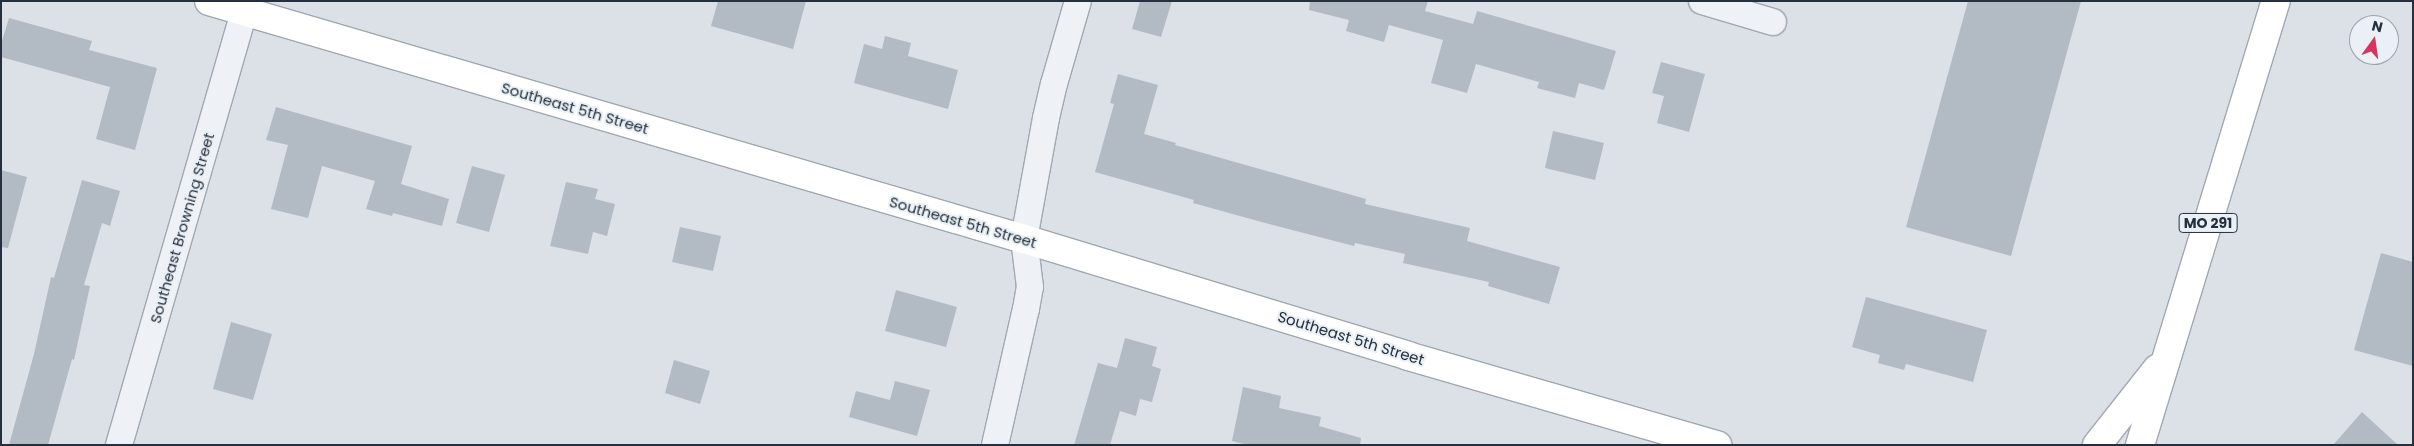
<!DOCTYPE html>
<html>
<head>
<meta charset="utf-8">
<style>
  body { margin:0 }
  #map { position:relative; width:2414px; height:446px; overflow:hidden; background:#dbe1e7; font-family:Poppins,sans-serif }
  div>[style] { position:absolute }
  .building>* { inset:0; background:#b2bac4 }
  .roads { filter:drop-shadow(1px 0 #a0a8b1) drop-shadow(-1px 0 #a0a8b1) drop-shadow(0 1px #a0a8b1) drop-shadow(0 -1px #a0a8b1) }
  .street>* { height:26px; margin:-13px; padding:0 13px; transform-origin:13px; border-radius:13px; background:#eef1f5 }
  .secondary>* { height:28px; margin:-14px; padding:0 14px; transform-origin:14px; border-radius:14px; background:#fff }
  .primary>* { height:28px; margin:-14px; padding:0 14px; transform-origin:14px; border-radius:14px; background:#fff }
  span { translate:-50% -50%; white-space:nowrap; text-align:center; line-height:1.15; -webkit-text-stroke:4px #eaf0f5; paint-order:stroke }
  .shield-label span { padding:1px 4px; background:#eaf0f5; border:1px solid; border-radius:4px; -webkit-text-stroke-width:0 }
  .shield-label { font-size:14px; color:#24303e; font-weight:700 }
  .street-label { font-size:15px; color:#24303e }
  .frame { position:absolute; inset:0; border:2px solid #24303e; pointer-events:none }
  .north { position:absolute; left:2349px; top:15px; width:50px; height:50px; box-sizing:border-box; background:#eaf0f5; border:1px solid #9ba3ac; border-radius:50%; rotate:14deg; font-size:14px; font-weight:700; line-height:20px; text-align:center; color:#24303e }
  .north::after { content:''; display:block; margin:auto; width:18px; height:22px; background:#d6365c; clip-path:polygon(50% 0,100% 100%,50% 72%,0 100%) }
</style>
</head>
<body>
<div id="map">
  <div class="building">
    <i style="clip-path:polygon(718px 1px,806px 1px,793px 49px,711px 26px)"></i>
    <i style="clip-path:polygon(1140px 1px,1172px 1px,1161px 37px,1132px 29px)"></i>
    <i style="clip-path:polygon(1310px 1px,1428px 1px,1425px 11px,1473px 24px,1477px 11px,1616px 51px,1604px 90px,1579px 83px,1575px 98px,1537px 88px,1539px 82px,1476px 64px,1467px 93px,1431px 83px,1443px 40px,1389px 25px,1384px 42px,1346px 31px,1349px 20px,1309px 10px)"></i>
    <i style="clip-path:polygon(1968px 1px,2081px 1px,2011px 256px,1906px 227px)"></i>
    <i style="clip-path:polygon(9px 18px,92px 41px,89px 50px,157px 68px,135px 150px,96px 139px,110px 87px,1px 57px,1px 44px)"></i>
    <i style="clip-path:polygon(885px 36px,911px 43px,908px 56px,958px 70px,948px 109px,854px 83px,864px 44px,882px 49px)"></i>
    <i style="clip-path:polygon(1661px 62px,1705px 74px,1689px 132px,1657px 123px,1664px 96px,1652px 93px)"></i>
    <i style="clip-path:polygon(1118px 74px,1158px 85px,1144px 134px,1176px 143px,1175px 145px,1366px 199px,1365px 204px,1470px 228px,1467px 241px,1560px 267px,1549px 304px,1488px 286px,1489px 282px,1403px 263px,1405px 254px,1355px 243px,1354px 246px,1258px 221px,1193px 203px,1194px 200px,1095px 172px,1114px 104px,1110px 103px)"></i>
    <i style="clip-path:polygon(276px 107px,412px 146px,401px 184px,449px 199px,442px 226px,393px 213px,392px 216px,366px 209px,375px 181px,322px 166px,308px 218px,271px 209px,288px 145px,266px 140px)"></i>
    <i style="clip-path:polygon(1553px 131px,1604px 143px,1595px 180px,1545px 168px)"></i>
    <i style="clip-path:polygon(472px 166px,505px 175px,489px 232px,456px 223px)"></i>
    <i style="clip-path:polygon(1px 170px,27px 177px,8px 248px,1px 247px)"></i>
    <i style="clip-path:polygon(82px 180px,120px 191px,110px 226px,102px 223px,84px 285px,90px 286px,74px 360px,72px 359px,48px 445px,9px 445px,34px 354px,51px 277px,54px 278px)"></i>
    <i style="clip-path:polygon(566px 182px,598px 189px,595px 199px,615px 204px,607px 236px,593px 232px,588px 254px,550px 246px)"></i>
    <i style="clip-path:polygon(680px 227px,721px 236px,713px 271px,672px 262px)"></i>
    <i style="clip-path:polygon(2381px 253px,2413px 262px,2413px 366px,2354px 350px)"></i>
    <i style="clip-path:polygon(896px 290px,957px 307px,946px 347px,885px 331px)"></i>
    <i style="clip-path:polygon(1866px 297px,1987px 330px,1973px 382px,1906px 364px,1904px 370px,1878px 363px,1880px 355px,1852px 347px)"></i>
    <i style="clip-path:polygon(231px 322px,272px 334px,253px 400px,213px 389px)"></i>
    <i style="clip-path:polygon(1125px 338px,1157px 347px,1152px 366px,1161px 369px,1152px 402px,1140px 399px,1136px 416px,1120px 411px,1110px 445px,1074px 445px,1098px 363px,1117px 368px)"></i>
    <i style="clip-path:polygon(674px 360px,710px 371px,700px 404px,665px 393px)"></i>
    <i style="clip-path:polygon(895px 381px,930px 390px,917px 436px,849px 417px,856px 391px,890px 400px)"></i>
    <i style="clip-path:polygon(1243px 387px,1281px 396px,1279px 408px,1321px 417px,1319px 426px,1361px 438px,1360px 445px,1248px 445px,1232px 441px)"></i>
    <i style="clip-path:polygon(2362px 412px,2398px 445px,2333px 445px)"></i>
  </div>
  <div class="roads">
    <div class="street">
      <i style="left:1702px;top:1px;width:74px;rotate:16.5deg"></i>
      <i style="left:119px;top:445px;width:451px;rotate:-73.9deg"></i>
      <i style="left:995px;top:445px;width:139px;rotate:-77.2deg"></i>
      <i style="left:1026px;top:309px;width:22px;rotate:-80deg"></i>
      <i style="left:1030px;top:287px;width:48px;rotate:-97.1deg"></i>
      <i style="left:1024px;top:239px;width:123px;rotate:-79.7deg"></i>
      <i style="left:1046px;top:118px;width:35px;rotate:-77deg"></i>
      <i style="left:1054px;top:84px;width:86px;rotate:-73.9deg"></i>
    </div>
    <div class="secondary">
      <i style="left:209px;top:1px;width:849px;rotate:16.28deg"></i>
      <i style="left:1024px;top:239px;width:401px;rotate:16.9deg"></i>
      <i style="left:1408px;top:356px;width:322px;rotate:16.1deg"></i>
    </div>
    <div class="primary">
      <i style="left:2097px;top:445px;width:97px;rotate:-51.7deg"></i>
      <i style="left:2140px;top:445px;width:464px;rotate:-73deg"></i>
    </div>
  </div>
  <div class="shield-label">
    <span style="left:2208px;top:223px">MO 291</span>
  </div>
  <div class="street-label">
    <span style="left:575px;top:108px;rotate:16deg">Southeast 5th Street</span>
    <span style="left:963px;top:222px;rotate:16deg">Southeast 5th Street</span>
    <span style="left:182px;top:228px;rotate:-74deg">Southeast Browning Street</span>
    <span style="left:1351px;top:338px;rotate:17deg">Southeast 5th Street</span>
  </div>
  <div class="frame"></div>
  <div class="north">N</div>
</div>
</body>
</html>
